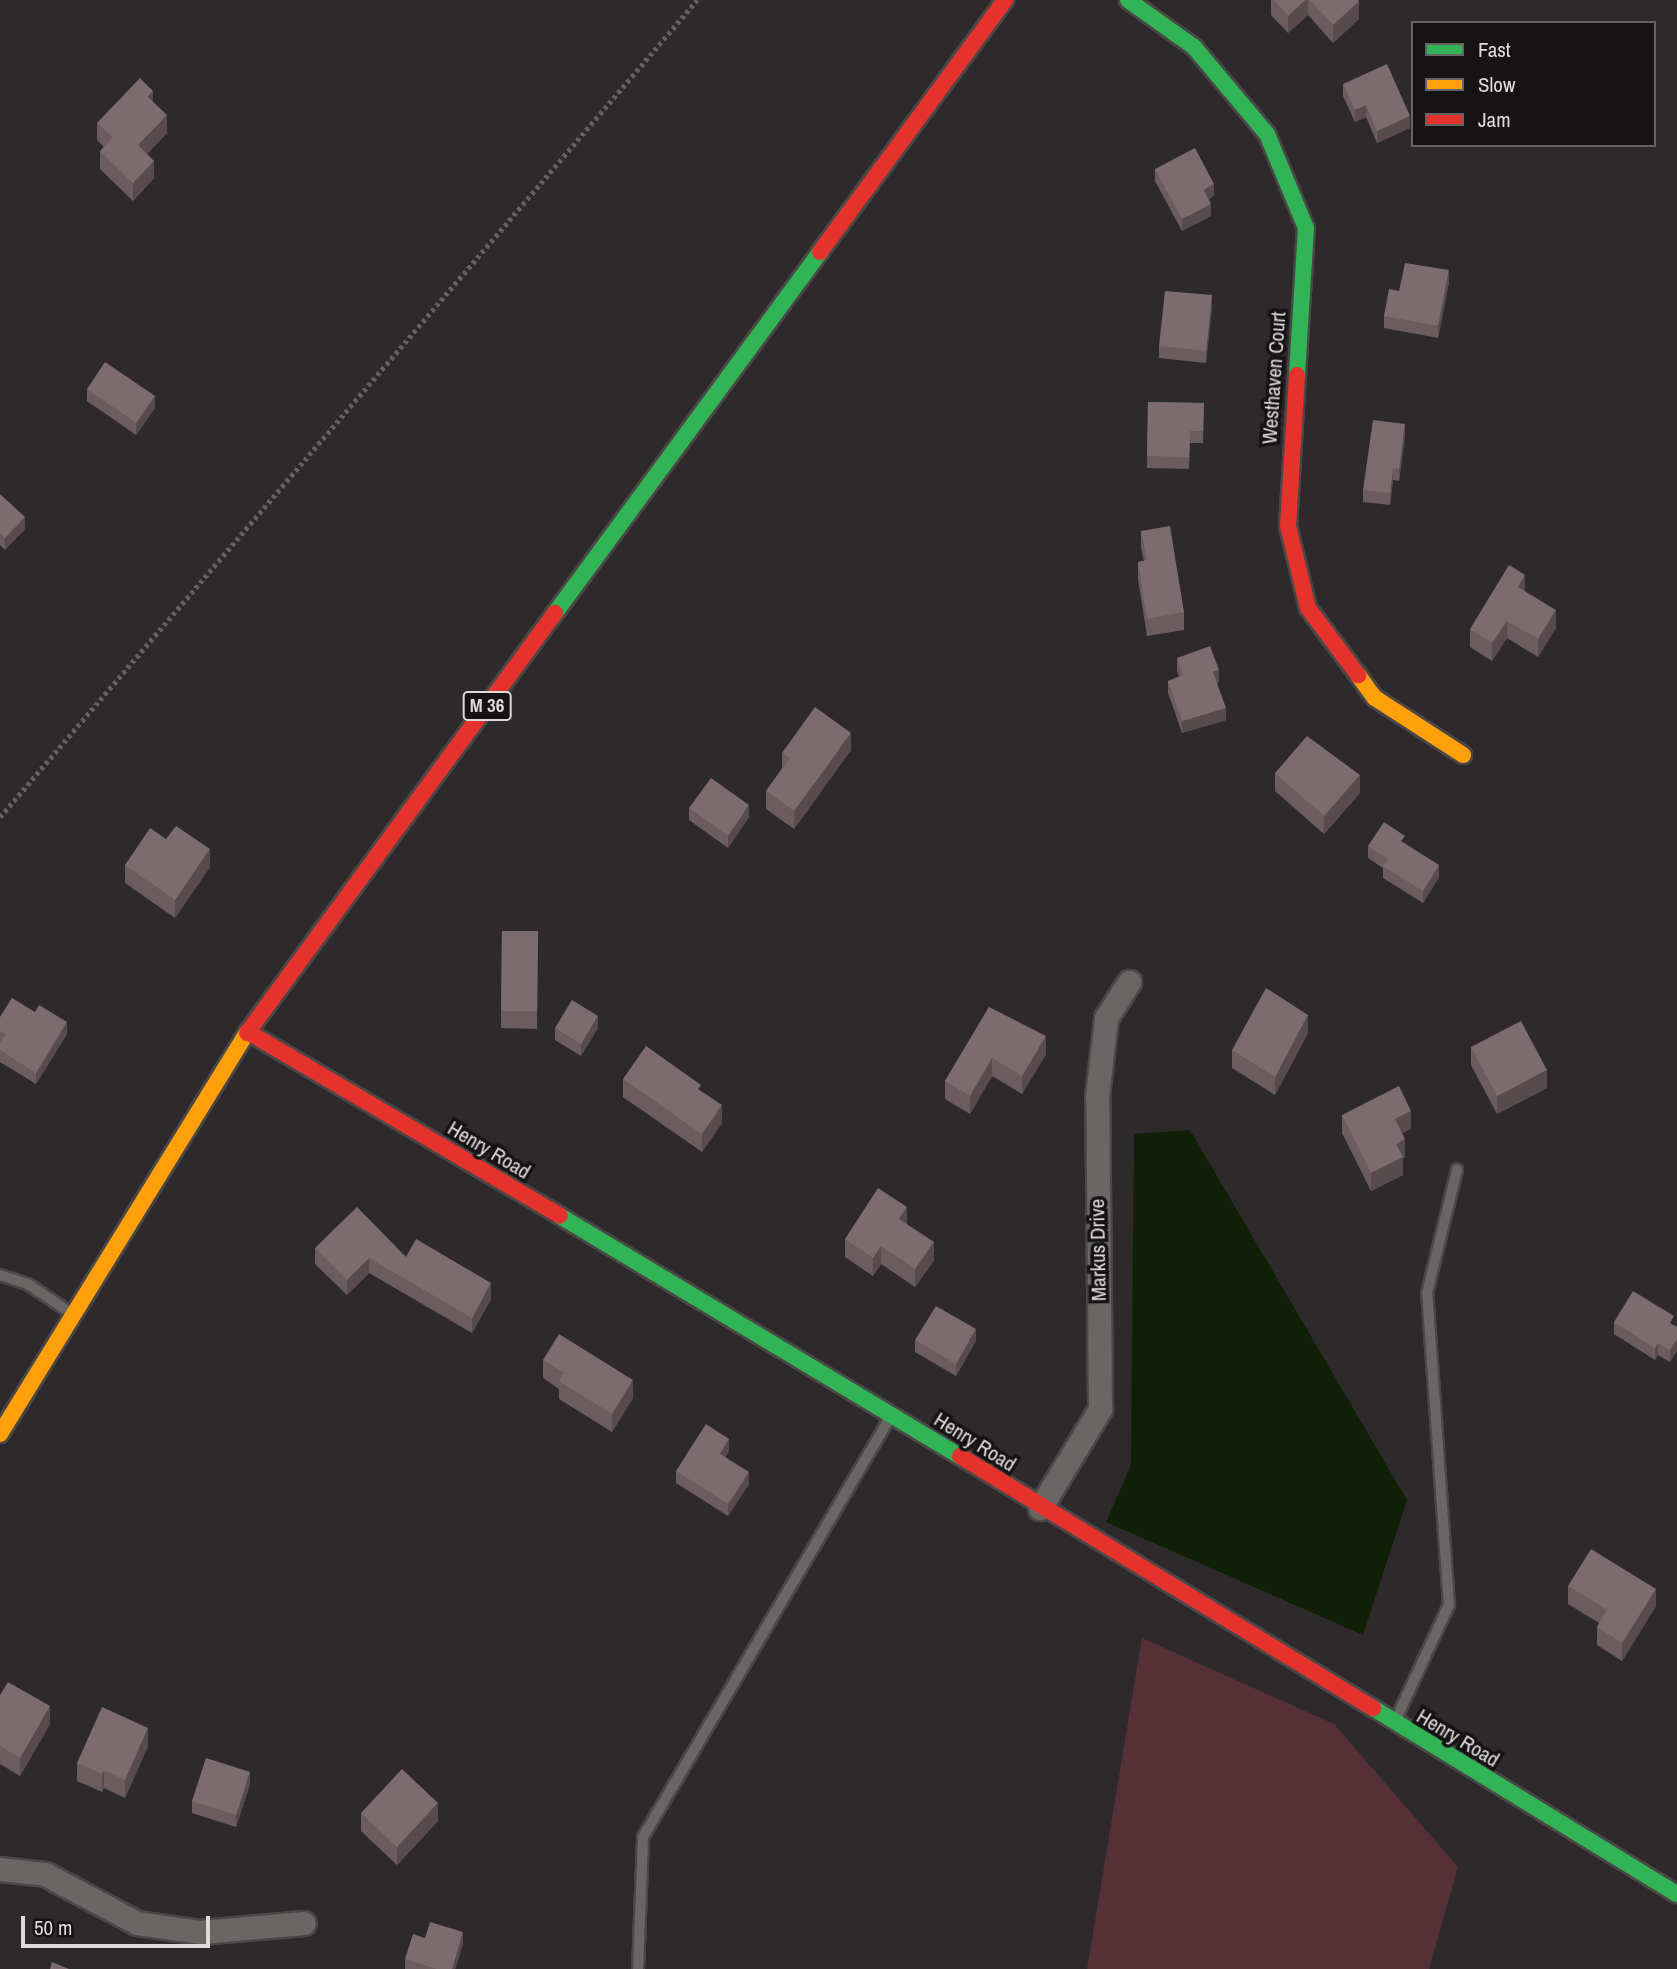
<!DOCTYPE html>
<html>
<head>
<meta charset="utf-8">
<style>
  body { margin:0 }
  #map { position:relative; width:1677px; height:1969px; overflow:hidden; background:#2e2a2b; font-family:"Archivo Narrow",sans-serif }
  div>[style] { position:absolute }
  .green>* { inset:0; background:#553037 }
  .water>* { inset:0; background:#0f2007 }
  .path>* { height:4.5px; margin-top:-2.25px; transform-origin:0; background:repeating-linear-gradient(90deg,#646161 0 3.5px,transparent 0 7px) }
  .roads { filter:drop-shadow(2px 0 #4a4747) drop-shadow(-2px 0 #4a4747) drop-shadow(0 2px #4a4747) drop-shadow(0 -2px #4a4747) }
  .lane>* { height:10px; margin:-5px; padding:0 5px; transform-origin:5px; border-radius:5px; background:#696666 }
  .street>* { height:23px; margin:-11.5px; padding:0 11.5px; transform-origin:11.5px; border-radius:11.5px; background:#696666 }
  .fast>* { height:16px; margin:-8px; padding:0 8px; transform-origin:8px; border-radius:8px; background:#30b455 }
  .slow>* { height:16px; margin:-8px; padding:0 8px; transform-origin:8px; border-radius:8px; background:#ff9f0a }
  .jam>* { height:16px; margin:-8px; padding:0 8px; transform-origin:8px; border-radius:8px; background:#e5322d }
  .wall>* { inset:0; background:#6b5c5f }
  .shaded-wall>* { inset:0; background:#574b4e }
  .building>* { inset:0; background:#7c6b6f }
  span { translate:-50% -50%; white-space:nowrap; text-align:center; line-height:1.15; -webkit-text-stroke:7px #151313; paint-order:stroke }
  .shield-label span { padding:2px 5px; background:#151313; border:2px solid; border-radius:5px; -webkit-text-stroke-width:0 }
  .shield-label { font-size:19px; color:#dddada; font-weight:700 }
  .street-label { font-size:21px; color:#dddada }
  .legend { position:absolute; left:1411px; top:21px; width:245px; height:126px; box-sizing:border-box; background:#151313; border:2px solid #656363; margin:0; padding:9px 12px; list-style:none; font-size:21px; color:#dddada }
  .legend li { display:flex; align-items:center; gap:14px; height:35px }
  .legend b { width:35px; border:2px solid #656363 }
  .scale { position:absolute; left:21px; top:1916px; width:189px; height:32px; box-sizing:border-box; border:4px solid #dddada; border-top:0; padding-left:9px; font-size:21px; line-height:24px; white-space:nowrap; color:#dddada; -webkit-text-stroke:5px #151313; paint-order:stroke }
</style>
</head>
<body>
<div id="map">
  <div class="green">
    <i style="clip-path:polygon(1142px 1638px,1334px 1724px,1458px 1867px,1429px 1969px,1087px 1969px)"></i>
  </div>
  <div class="water">
    <i style="clip-path:polygon(1190px 1130px,1407px 1500px,1363px 1635px,1106px 1522px,1131px 1465px,1134px 1134px)"></i>
  </div>
  <div class="path">
    <i style="left:0;top:817px;width:1074px;rotate:-49.53deg"></i>
  </div>
  <div class="roads">
    <div class="lane">
      <i style="left:0;top:1275px;width:29px;rotate:18deg"></i>
      <i style="left:28px;top:1284px;width:52px;rotate:34deg"></i>
      <i style="left:1396px;top:1719px;width:126px;rotate:-65.1deg"></i>
      <i style="left:1449px;top:1605px;width:313px;rotate:-94deg"></i>
      <i style="left:1427px;top:1293px;width:127px;rotate:-76.3deg"></i>
      <i style="left:638px;top:1969px;width:132px;rotate:-87.8deg"></i>
      <i style="left:643px;top:1837px;width:489px;rotate:-59.5deg"></i>
    </div>
    <div class="street">
      <i style="left:1040px;top:1508px;width:116px;rotate:-58.8deg"></i>
      <i style="left:1100px;top:1409px;width:313px;rotate:-90.5deg"></i>
      <i style="left:1097px;top:1096px;width:79px;rotate:-83.4deg"></i>
      <i style="left:1106px;top:1018px;width:43px;rotate:-57.4deg"></i>
      <i style="left:0;top:1869px;width:45px;rotate:6.3deg"></i>
      <i style="left:45px;top:1874px;width:104px;rotate:28deg"></i>
      <i style="left:137px;top:1923px;width:65px;rotate:8deg"></i>
      <i style="left:201px;top:1932px;width:103px;rotate:-5deg"></i>
    </div>
    <div class="fast">
      <i style="left:1128px;top:0;width:81px;rotate:35.5deg"></i>
      <i style="left:1194px;top:47px;width:114px;rotate:50deg"></i>
      <i style="left:1267px;top:134px;width:102px;rotate:67.5deg"></i>
      <i style="left:1306px;top:228px;width:147px;rotate:93.5deg"></i>
      <i style="left:555px;top:613px;width:448px;rotate:-53.7deg"></i>
      <i style="left:560px;top:1216px;width:466px;rotate:31deg"></i>
      <i style="left:1373px;top:1708px;width:356px;rotate:31.5deg"></i>
    </div>
    <div class="slow">
      <i style="left:1358px;top:675px;width:29px;rotate:54deg"></i>
      <i style="left:1375px;top:698px;width:105px;rotate:32.9deg"></i>
      <i style="left:0;top:1434px;width:471px;rotate:-58.4deg"></i>
    </div>
    <div class="jam">
      <i style="left:820px;top:252px;width:313px;rotate:-53.7deg"></i>
      <i style="left:1297px;top:375px;width:151px;rotate:93.4deg"></i>
      <i style="left:1288px;top:526px;width:84px;rotate:76.3deg"></i>
      <i style="left:1308px;top:608px;width:84px;rotate:53.3deg"></i>
      <i style="left:248px;top:1032px;width:362px;rotate:30.5deg"></i>
      <i style="left:247px;top:1033px;width:521px;rotate:-53.75deg"></i>
      <i style="left:960px;top:1456px;width:484px;rotate:31.4deg"></i>
    </div>
  </div>
  <div class="wall">
    <i style="clip-path:polygon(1271px 0,1358px 0,1359px 19px,1333px 43px,1308px 15px,1288px 33px,1271px 15px)"></i>
    <i style="clip-path:polygon(1343px 84px,1410px 128px,1377px 143px,1366px 117px,1355px 122px,1343px 96px)"></i>
    <i style="clip-path:polygon(153px 102px,167px 133px,147px 154px,154px 178px,133px 201px,100px 169px,100px 151px,104px 147px,97px 140px,97px 123px)"></i>
    <i style="clip-path:polygon(1155px 169px,1214px 196px,1209px 199px,1211px 216px,1182px 231px,1155px 181px)"></i>
    <i style="clip-path:polygon(1449px 282px,1438px 338px,1384px 328px,1384px 316px,1399px 291px)"></i>
    <i style="clip-path:polygon(1212px 307px,1206px 363px,1159px 358px,1159px 346px)"></i>
    <i style="clip-path:polygon(87px 389px,155px 408px,136px 435px,87px 401px)"></i>
    <i style="clip-path:polygon(1148px 402px,1204px 403px,1203px 443px,1190px 443px,1189px 469px,1147px 468px)"></i>
    <i style="clip-path:polygon(1405px 436px,1399px 481px,1393px 480px,1390px 505px,1363px 502px,1363px 490px)"></i>
    <i style="clip-path:polygon(0 494px,25px 529px,5px 550px,0 545px)"></i>
    <i style="clip-path:polygon(1141px 531px,1184px 612px,1184px 630px,1147px 636px,1138px 579px,1138px 562px,1144px 561px,1141px 548px)"></i>
    <i style="clip-path:polygon(1525px 591px,1556px 628px,1538px 657px,1507px 638px,1492px 661px,1470px 647px,1470px 629px)"></i>
    <i style="clip-path:polygon(1177px 658px,1219px 682px,1217px 683px,1226px 720px,1182px 733px,1168px 693px,1168px 681px,1179px 677px,1177px 670px)"></i>
    <i style="clip-path:polygon(851px 750px,794px 829px,766px 809px,766px 791px,782px 768px,782px 753px)"></i>
    <i style="clip-path:polygon(1275px 773px,1360px 793px,1324px 834px,1275px 791px)"></i>
    <i style="clip-path:polygon(689px 808px,749px 817px,728px 848px,689px 820px)"></i>
    <i style="clip-path:polygon(1405px 843px,1439px 877px,1423px 903px,1383px 878px,1383px 868px,1368px 858px,1368px 846px)"></i>
    <i style="clip-path:polygon(125px 865px,210px 867px,175px 918px,125px 883px)"></i>
    <i style="clip-path:polygon(502px 931px,538px 931px,537px 1029px,501px 1028px)"></i>
    <i style="clip-path:polygon(989px 1007px,1046px 1054px,1022px 1094px,992px 1076px,970px 1114px,945px 1099px,945px 1081px)"></i>
    <i style="clip-path:polygon(0 1017px,67px 1034px,36px 1084px,0 1062px)"></i>
    <i style="clip-path:polygon(555px 1028px,598px 1028px,581px 1056px,555px 1040px)"></i>
    <i style="clip-path:polygon(1308px 1033px,1275px 1095px,1232px 1068px,1232px 1050px)"></i>
    <i style="clip-path:polygon(1471px 1047px,1547px 1088px,1497px 1114px,1471px 1065px)"></i>
    <i style="clip-path:polygon(623px 1079px,701px 1091px,722px 1123px,702px 1152px,623px 1097px)"></i>
    <i style="clip-path:polygon(1342px 1115px,1411px 1129px,1402px 1133px,1405px 1157px,1403px 1158px,1403px 1175px,1371px 1191px,1342px 1133px)"></i>
    <i style="clip-path:polygon(907px 1224px,934px 1260px,915px 1287px,881px 1264px,873px 1276px,845px 1257px,845px 1239px)"></i>
    <i style="clip-path:polygon(315px 1248px,406px 1257px,491px 1299px,472px 1333px,369px 1273px,347px 1295px,315px 1264px)"></i>
    <i style="clip-path:polygon(1614px 1322px,1674px 1325px,1677px 1327px,1677px 1351px,1670px 1362px,1658px 1355px,1655px 1360px,1614px 1334px)"></i>
    <i style="clip-path:polygon(915px 1340px,976px 1341px,956px 1376px,915px 1352px)"></i>
    <i style="clip-path:polygon(543px 1360px,633px 1398px,612px 1432px,559px 1399px,559px 1389px,543px 1378px)"></i>
    <i style="clip-path:polygon(729px 1451px,725px 1457px,749px 1484px,728px 1516px,676px 1483px,676px 1471px)"></i>
    <i style="clip-path:polygon(1568px 1586px,1656px 1606px,1622px 1661px,1597px 1645px,1597px 1627px,1599px 1623px,1568px 1604px)"></i>
    <i style="clip-path:polygon(0 1695px,50px 1724px,20px 1776px,0 1764px)"></i>
    <i style="clip-path:polygon(148px 1746px,125px 1798px,104px 1788px,102px 1792px,77px 1781px,77px 1763px)"></i>
    <i style="clip-path:polygon(250px 1784px,236px 1827px,192px 1813px,192px 1801px)"></i>
    <i style="clip-path:polygon(361px 1813px,438px 1821px,397px 1865px,361px 1831px)"></i>
    <i style="clip-path:polygon(425px 1938px,463px 1944px,455px 1969px,405px 1969px,405px 1959px)"></i>
  </div>
  <div class="shaded-wall">
    <i style="clip-path:polygon(1305px 0,1308px 0,1308px 15px,1288px 33px,1288px 16px)"></i>
    <i style="clip-path:polygon(1359px 1px,1359px 19px,1333px 43px,1333px 25px)"></i>
    <i style="clip-path:polygon(153px 91px,153px 109px,148px 97px)"></i>
    <i style="clip-path:polygon(1366px 105px,1366px 117px,1355px 122px,1355px 110px)"></i>
    <i style="clip-path:polygon(167px 115px,167px 133px,138px 163px,138px 145px)"></i>
    <i style="clip-path:polygon(1410px 116px,1410px 128px,1377px 143px,1377px 131px)"></i>
    <i style="clip-path:polygon(154px 161px,154px 178px,133px 201px,133px 183px)"></i>
    <i style="clip-path:polygon(1214px 184px,1214px 196px,1204px 202px,1204px 190px)"></i>
    <i style="clip-path:polygon(1211px 204px,1211px 216px,1182px 231px,1182px 219px)"></i>
    <i style="clip-path:polygon(1449px 270px,1449px 282px,1438px 338px,1438px 326px)"></i>
    <i style="clip-path:polygon(1212px 295px,1212px 307px,1206px 363px,1206px 351px)"></i>
    <i style="clip-path:polygon(155px 396px,155px 408px,136px 435px,136px 423px)"></i>
    <i style="clip-path:polygon(1405px 424px,1405px 436px,1399px 481px,1399px 469px)"></i>
    <i style="clip-path:polygon(1393px 468px,1393px 480px,1390px 505px,1390px 493px)"></i>
    <i style="clip-path:polygon(25px 517px,25px 529px,5px 550px,5px 538px)"></i>
    <i style="clip-path:polygon(1525px 575px,1525px 593px,1518px 587px)"></i>
    <i style="clip-path:polygon(1556px 610px,1556px 628px,1538px 657px,1538px 639px)"></i>
    <i style="clip-path:polygon(1507px 621px,1507px 638px,1492px 661px,1492px 643px)"></i>
    <i style="clip-path:polygon(1219px 670px,1219px 682px,1213px 684px,1213px 672px)"></i>
    <i style="clip-path:polygon(1226px 708px,1226px 720px,1182px 733px,1182px 721px)"></i>
    <i style="clip-path:polygon(851px 733px,851px 750px,794px 829px,794px 811px)"></i>
    <i style="clip-path:polygon(1360px 775px,1360px 793px,1324px 834px,1324px 816px)"></i>
    <i style="clip-path:polygon(749px 805px,749px 817px,728px 848px,728px 836px)"></i>
    <i style="clip-path:polygon(210px 849px,210px 867px,175px 918px,175px 900px)"></i>
    <i style="clip-path:polygon(1439px 865px,1439px 877px,1423px 903px,1423px 891px)"></i>
    <i style="clip-path:polygon(1308px 1015px,1308px 1033px,1275px 1095px,1275px 1077px)"></i>
    <i style="clip-path:polygon(598px 1016px,598px 1028px,581px 1056px,581px 1044px)"></i>
    <i style="clip-path:polygon(67px 1022px,67px 1034px,36px 1084px,36px 1073px)"></i>
    <i style="clip-path:polygon(1046px 1036px,1046px 1054px,1022px 1094px,1022px 1076px)"></i>
    <i style="clip-path:polygon(992px 1058px,992px 1076px,970px 1114px,970px 1096px)"></i>
    <i style="clip-path:polygon(1547px 1070px,1547px 1088px,1497px 1114px,1497px 1096px)"></i>
    <i style="clip-path:polygon(722px 1105px,722px 1123px,702px 1152px,702px 1134px)"></i>
    <i style="clip-path:polygon(1411px 1111px,1411px 1129px,1395px 1137px,1395px 1119px)"></i>
    <i style="clip-path:polygon(1405px 1139px,1405px 1157px,1403px 1158px,1403px 1175px,1371px 1191px,1371px 1173px,1396px 1144px)"></i>
    <i style="clip-path:polygon(907px 1207px,907px 1225px,899px 1219px)"></i>
    <i style="clip-path:polygon(934px 1242px,934px 1260px,915px 1287px,915px 1269px)"></i>
    <i style="clip-path:polygon(881px 1246px,881px 1264px,873px 1276px,873px 1258px)"></i>
    <i style="clip-path:polygon(369px 1258px,369px 1273px,347px 1295px,347px 1280px)"></i>
    <i style="clip-path:polygon(491px 1283px,491px 1299px,472px 1333px,472px 1318px)"></i>
    <i style="clip-path:polygon(976px 1329px,976px 1341px,956px 1376px,956px 1364px)"></i>
    <i style="clip-path:polygon(1677px 1339px,1677px 1351px,1670px 1362px,1670px 1350px)"></i>
    <i style="clip-path:polygon(1658px 1343px,1658px 1355px,1655px 1360px,1655px 1348px)"></i>
    <i style="clip-path:polygon(633px 1380px,633px 1398px,612px 1432px,612px 1414px)"></i>
    <i style="clip-path:polygon(729px 1439px,729px 1451px,720px 1466px,720px 1454px)"></i>
    <i style="clip-path:polygon(749px 1472px,749px 1484px,728px 1516px,728px 1504px)"></i>
    <i style="clip-path:polygon(1656px 1589px,1656px 1606px,1622px 1661px,1622px 1643px)"></i>
    <i style="clip-path:polygon(50px 1706px,50px 1724px,20px 1776px,20px 1758px)"></i>
    <i style="clip-path:polygon(148px 1728px,148px 1746px,125px 1798px,125px 1780px)"></i>
    <i style="clip-path:polygon(104px 1770px,104px 1788px,102px 1792px,102px 1774px)"></i>
    <i style="clip-path:polygon(250px 1772px,250px 1784px,236px 1827px,236px 1815px)"></i>
    <i style="clip-path:polygon(438px 1803px,438px 1821px,397px 1865px,397px 1847px)"></i>
    <i style="clip-path:polygon(463px 1932px,463px 1944px,455px 1969px,452px 1969px)"></i>
  </div>
  <div class="building">
    <i style="clip-path:polygon(1274px 0,1305px 0,1288px 16px)"></i>
    <i style="clip-path:polygon(1310px 0,1358px 0,1359px 1px,1333px 25px)"></i>
    <i style="clip-path:polygon(1387px 64px,1410px 116px,1377px 131px,1366px 105px,1355px 110px,1343px 84px)"></i>
    <i style="clip-path:polygon(140px 78px,153px 91px,148px 97px,167px 115px,138px 145px,154px 161px,133px 183px,100px 151px,113px 137px,97px 123px)"></i>
    <i style="clip-path:polygon(1195px 148px,1214px 184px,1204px 190px,1211px 204px,1182px 219px,1155px 169px)"></i>
    <i style="clip-path:polygon(1405px 263px,1449px 270px,1438px 326px,1384px 316px,1389px 289px,1399px 291px)"></i>
    <i style="clip-path:polygon(1165px 291px,1212px 295px,1206px 351px,1159px 346px)"></i>
    <i style="clip-path:polygon(105px 362px,155px 396px,136px 423px,87px 389px)"></i>
    <i style="clip-path:polygon(1148px 402px,1204px 403px,1203px 431px,1190px 431px,1189px 457px,1147px 456px)"></i>
    <i style="clip-path:polygon(1373px 420px,1405px 424px,1399px 469px,1393px 468px,1390px 493px,1363px 490px)"></i>
    <i style="clip-path:polygon(0 494px,25px 517px,5px 538px,0 533px)"></i>
    <i style="clip-path:polygon(1170px 526px,1184px 612px,1147px 619px,1138px 562px,1147px 560px,1141px 531px)"></i>
    <i style="clip-path:polygon(1509px 565px,1525px 575px,1518px 587px,1556px 610px,1538px 639px,1507px 621px,1492px 643px,1470px 629px)"></i>
    <i style="clip-path:polygon(1210px 646px,1219px 670px,1213px 672px,1226px 708px,1182px 721px,1168px 681px,1183px 675px,1177px 658px)"></i>
    <i style="clip-path:polygon(815px 707px,851px 733px,794px 811px,766px 791px,790px 758px,782px 753px)"></i>
    <i style="clip-path:polygon(1307px 736px,1360px 775px,1324px 816px,1275px 773px)"></i>
    <i style="clip-path:polygon(711px 778px,749px 805px,728px 836px,689px 808px)"></i>
    <i style="clip-path:polygon(1384px 822px,1405px 836px,1401px 841px,1439px 865px,1423px 891px,1383px 866px,1388px 859px,1368px 846px)"></i>
    <i style="clip-path:polygon(176px 826px,210px 849px,175px 900px,125px 865px,150px 828px,166px 839px)"></i>
    <i style="clip-path:polygon(502px 931px,538px 931px,537px 1011px,501px 1011px)"></i>
    <i style="clip-path:polygon(1266px 988px,1308px 1015px,1275px 1077px,1232px 1050px)"></i>
    <i style="clip-path:polygon(12px 998px,35px 1012px,39px 1005px,67px 1022px,36px 1073px,0 1050px,0 1043px,6px 1034px,0 1031px,0 1017px)"></i>
    <i style="clip-path:polygon(572px 1000px,598px 1016px,581px 1044px,555px 1028px)"></i>
    <i style="clip-path:polygon(989px 1007px,1046px 1036px,1022px 1076px,992px 1058px,970px 1096px,945px 1081px)"></i>
    <i style="clip-path:polygon(1521px 1021px,1547px 1070px,1497px 1096px,1471px 1047px)"></i>
    <i style="clip-path:polygon(646px 1046px,701px 1085px,698px 1089px,722px 1105px,702px 1134px,623px 1079px)"></i>
    <i style="clip-path:polygon(1399px 1086px,1411px 1111px,1395px 1119px,1405px 1139px,1396px 1144px,1403px 1157px,1371px 1173px,1342px 1115px)"></i>
    <i style="clip-path:polygon(878px 1188px,907px 1207px,899px 1219px,934px 1242px,915px 1269px,881px 1246px,873px 1258px,845px 1239px)"></i>
    <i style="clip-path:polygon(357px 1207px,406px 1257px,416px 1239px,491px 1283px,472px 1318px,369px 1258px,347px 1280px,315px 1248px)"></i>
    <i style="clip-path:polygon(1633px 1291px,1674px 1316px,1670px 1323px,1677px 1327px,1677px 1339px,1670px 1350px,1658px 1343px,1655px 1348px,1614px 1322px)"></i>
    <i style="clip-path:polygon(936px 1306px,976px 1329px,956px 1364px,915px 1340px)"></i>
    <i style="clip-path:polygon(559px 1334px,633px 1380px,612px 1414px,559px 1381px,564px 1373px,543px 1360px)"></i>
    <i style="clip-path:polygon(706px 1424px,729px 1439px,720px 1454px,749px 1472px,728px 1504px,676px 1471px)"></i>
    <i style="clip-path:polygon(1591px 1549px,1656px 1589px,1622px 1643px,1597px 1627px,1607px 1610px,1568px 1586px)"></i>
    <i style="clip-path:polygon(8px 1682px,50px 1706px,20px 1758px,0 1746px,0 1695px)"></i>
    <i style="clip-path:polygon(102px 1707px,148px 1728px,125px 1780px,104px 1770px,102px 1774px,77px 1763px)"></i>
    <i style="clip-path:polygon(206px 1758px,250px 1772px,236px 1815px,192px 1801px)"></i>
    <i style="clip-path:polygon(402px 1769px,438px 1803px,397px 1847px,361px 1813px)"></i>
    <i style="clip-path:polygon(430px 1922px,463px 1932px,452px 1969px,437px 1969px,405px 1959px,413px 1934px,425px 1938px)"></i>
    <i style="clip-path:polygon(52px 1962px,69px 1969px,50px 1969px)"></i>
  </div>
  <div class="shield-label">
    <span style="left:487px;top:706px">M 36</span>
  </div>
  <div class="street-label">
    <span style="left:1274px;top:378px;rotate:-86deg">Westhaven Court</span>
    <span style="left:489px;top:1150px;rotate:31deg">Henry Road</span>
    <span style="left:1098px;top:1250px;rotate:-91deg">Markus Drive</span>
    <span style="left:975px;top:1442px;rotate:32deg">Henry Road</span>
    <span style="left:1458px;top:1738px;rotate:31deg">Henry Road</span>
  </div>
  <ul class="legend">
  <li><b style="height:9px;background:#30b455"></b>Fast</li>
  <li><b style="height:9px;background:#ff9f0a"></b>Slow</li>
  <li><b style="height:9px;background:#e5322d"></b>Jam</li>
  </ul>
  <div class="scale">50 m</div>
</div>
</body>
</html>
